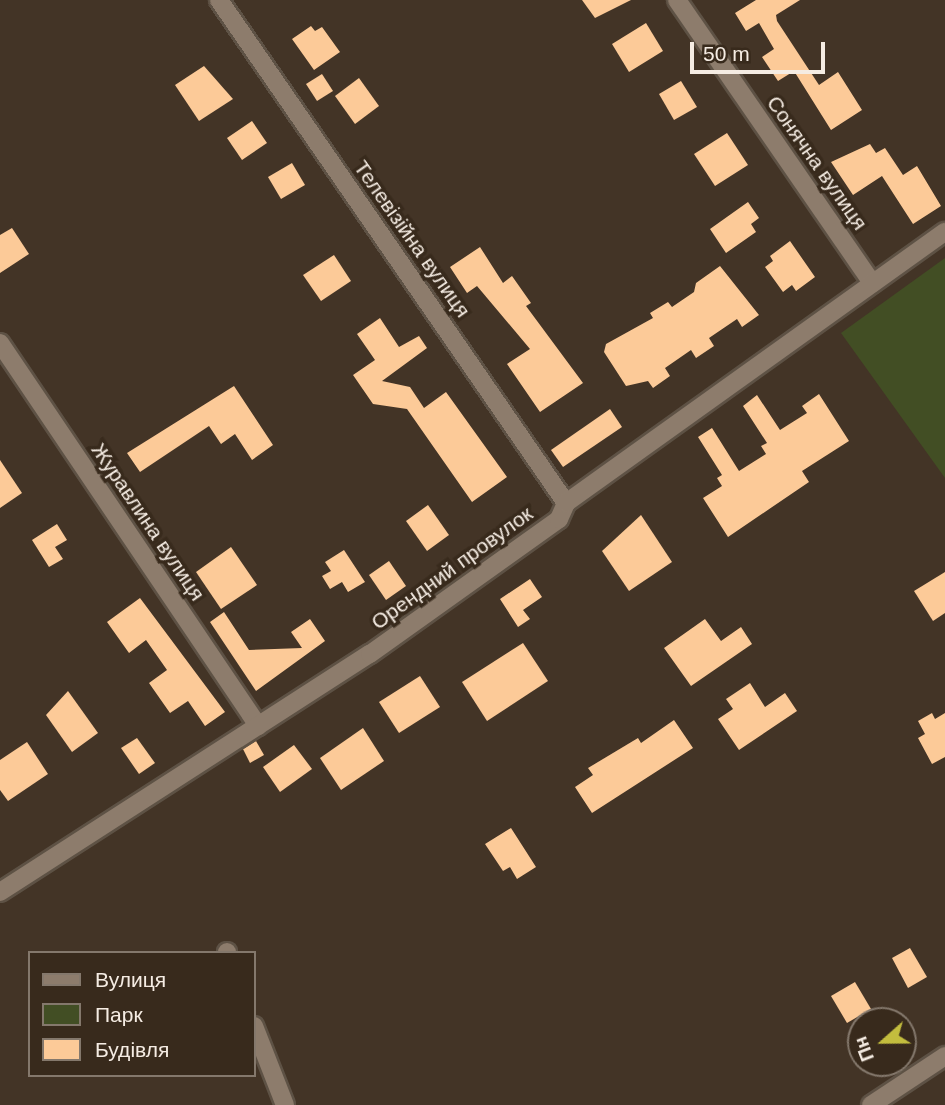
<!DOCTYPE html>
<html>
<head>
<meta charset="utf-8">
<style>
  body { margin:0 }
  #map { position:relative; width:945px; height:1105px; overflow:hidden; background:#433426; font-family:Arial,sans-serif }
  div>[style] { position:absolute }
  .green>* { inset:0; background:#424e24 }
  .building>* { inset:0; background:#fcca98 }
  .roads { filter:drop-shadow(2px 0 #5e5245) drop-shadow(-2px 0 #5e5245) drop-shadow(0 2px #5e5245) drop-shadow(0 -2px #5e5245) }
  .minor>* { height:18px; margin:-9px; padding:0 9px; transform-origin:9px; border-radius:9px; background:#8d7c6c }
  span { translate:-50% -50%; white-space:nowrap; text-align:center; line-height:1.15; -webkit-text-stroke:7px #382a1c; paint-order:stroke }
  .street-label { font-size:21px; color:#f5ece3 }
  .legend { position:absolute; left:28px; top:951px; width:228px; height:126px; box-sizing:border-box; background:#382a1c; border:2px solid #84786c; margin:0; padding:9px 12px; list-style:none; font-size:21px; color:#f5ece3 }
  .legend li { display:flex; align-items:center; gap:14px; height:35px }
  .legend b { width:35px; border:2px solid #84786c }
  .north { position:absolute; left:847px; top:1007px; width:70px; height:70px; box-sizing:border-box; background:#382a1c; border:2px solid #84786c; border-radius:50%; rotate:249deg; font-size:19px; font-weight:700; line-height:28px; text-align:center; color:#f5ece3 }
  .north::after { content:''; display:block; margin:auto; width:24px; height:32px; background:#c3bd3e; clip-path:polygon(50% 0,100% 100%,50% 72%,0 100%) }
  .scale { position:absolute; left:690px; top:42px; width:135px; height:32px; box-sizing:border-box; border:4px solid #f5ece3; border-top:0; padding-left:9px; font-size:21px; line-height:24px; white-space:nowrap; color:#f5ece3; -webkit-text-stroke:5px #382a1c; paint-order:stroke }
</style>
</head>
<body>
<div id="map">
  <div class="green">
    <i style="clip-path:polygon(945px 258px,945px 478px,841px 333px)"></i>
  </div>
  <div class="building">
    <i style="clip-path:polygon(582px 0,631px 0,595px 18px)"></i>
    <i style="clip-path:polygon(756px 0,800px 0,776px 15px,777px 21px,819px 85px,838px 72px,862px 110px,831px 130px,794px 71px,778px 81px,762px 57px,774px 49px,759px 23px,746px 31px,735px 13px)"></i>
    <i style="clip-path:polygon(646px 23px,663px 51px,629px 72px,612px 44px)"></i>
    <i style="clip-path:polygon(311px 26px,315px 31px,322px 27px,340px 52px,314px 70px,292px 39px)"></i>
    <i style="clip-path:polygon(204px 66px,233px 99px,199px 121px,175px 85px)"></i>
    <i style="clip-path:polygon(322px 74px,333px 91px,317px 101px,306px 84px)"></i>
    <i style="clip-path:polygon(359px 78px,379px 106px,355px 124px,335px 96px)"></i>
    <i style="clip-path:polygon(681px 81px,697px 107px,674px 120px,659px 94px)"></i>
    <i style="clip-path:polygon(252px 121px,267px 143px,242px 160px,227px 138px)"></i>
    <i style="clip-path:polygon(727px 133px,748px 165px,715px 186px,694px 154px)"></i>
    <i style="clip-path:polygon(870px 144px,876px 153px,885px 148px,903px 175px,917px 166px,941px 206px,913px 224px,882px 176px,853px 195px,831px 162px)"></i>
    <i style="clip-path:polygon(292px 163px,305px 185px,281px 199px,268px 177px)"></i>
    <i style="clip-path:polygon(748px 202px,759px 218px,751px 224px,756px 232px,726px 253px,710px 229px)"></i>
    <i style="clip-path:polygon(12px 228px,29px 254px,0 273px,0 235px)"></i>
    <i style="clip-path:polygon(790px 241px,815px 277px,796px 291px,792px 285px,783px 292px,765px 267px,773px 261px,770px 256px)"></i>
    <i style="clip-path:polygon(480px 247px,503px 283px,512px 276px,531px 303px,526px 306px,583px 383px,540px 412px,507px 364px,530px 349px,477px 286px,467px 293px,450px 267px)"></i>
    <i style="clip-path:polygon(334px 255px,351px 281px,321px 301px,303px 275px)"></i>
    <i style="clip-path:polygon(720px 266px,759px 315px,742px 327px,737px 319px,709px 338px,714px 346px,696px 358px,691px 350px,665px 368px,670px 376px,653px 388px,648px 381px,626px 386px,604px 352px,606px 344px,653px 318px,650px 313px,668px 302px,672px 307px,694px 292px,696px 283px)"></i>
    <i style="clip-path:polygon(380px 318px,399px 347px,419px 336px,427px 348px,382px 381px,410px 387px,424px 408px,446px 392px,507px 477px,472px 502px,407px 409px,373px 404px,353px 375px,375px 360px,357px 334px)"></i>
    <i style="clip-path:polygon(234px 386px,273px 445px,252px 460px,235px 434px,221px 444px,209px 426px,140px 472px,127px 453px)"></i>
    <i style="clip-path:polygon(819px 394px,849px 441px,802px 471px,809px 482px,728px 537px,703px 498px,722px 486px,717px 478px,722px 475px,698px 437px,712px 428px,739px 471px,766px 454px,761px 446px,767px 443px,743px 406px,757px 395px,780px 430px,807px 413px,802px 406px)"></i>
    <i style="clip-path:polygon(610px 409px,622px 427px,563px 467px,551px 450px)"></i>
    <i style="clip-path:polygon(0 460px,22px 493px,0 508px)"></i>
    <i style="clip-path:polygon(428px 505px,449px 535px,427px 551px,406px 521px)"></i>
    <i style="clip-path:polygon(641px 515px,672px 562px,629px 591px,602px 551px)"></i>
    <i style="clip-path:polygon(57px 524px,67px 540px,55px 547px,63px 559px,49px 567px,32px 540px)"></i>
    <i style="clip-path:polygon(231px 547px,257px 585px,221px 609px,196px 572px)"></i>
    <i style="clip-path:polygon(344px 550px,365px 582px,348px 592px,342px 582px,330px 589px,322px 576px,331px 571px,325px 562px)"></i>
    <i style="clip-path:polygon(389px 561px,406px 586px,386px 600px,369px 575px)"></i>
    <i style="clip-path:polygon(945px 572px,945px 613px,933px 621px,914px 591px)"></i>
    <i style="clip-path:polygon(530px 579px,542px 597px,523px 610px,530px 619px,518px 627px,500px 599px)"></i>
    <i style="clip-path:polygon(140px 598px,225px 712px,205px 726px,188px 701px,170px 713px,149px 683px,167px 670px,146px 640px,129px 653px,107px 622px)"></i>
    <i style="clip-path:polygon(224px 612px,249px 650px,302px 648px,291px 632px,310px 619px,325px 641px,256px 691px,210px 622px)"></i>
    <i style="clip-path:polygon(705px 619px,721px 641px,741px 627px,752px 644px,691px 686px,664px 648px)"></i>
    <i style="clip-path:polygon(523px 643px,548px 681px,487px 721px,462px 682px)"></i>
    <i style="clip-path:polygon(420px 676px,440px 707px,399px 733px,379px 702px)"></i>
    <i style="clip-path:polygon(750px 683px,765px 707px,785px 693px,797px 711px,739px 750px,718px 719px,733px 709px,726px 699px)"></i>
    <i style="clip-path:polygon(68px 691px,98px 733px,72px 752px,46px 715px)"></i>
    <i style="clip-path:polygon(932px 713px,935px 719px,945px 713px,945px 757px,932px 764px,918px 738px,925px 734px,918px 721px)"></i>
    <i style="clip-path:polygon(674px 720px,693px 748px,592px 813px,575px 787px,593px 775px,588px 768px,638px 738px,641px 743px)"></i>
    <i style="clip-path:polygon(363px 728px,384px 761px,341px 790px,320px 758px)"></i>
    <i style="clip-path:polygon(137px 738px,155px 763px,139px 774px,121px 748px)"></i>
    <i style="clip-path:polygon(256px 741px,264px 755px,250px 763px,243px 749px)"></i>
    <i style="clip-path:polygon(27px 742px,48px 774px,8px 801px,0 790px,0 760px)"></i>
    <i style="clip-path:polygon(294px 745px,312px 769px,280px 792px,263px 767px)"></i>
    <i style="clip-path:polygon(511px 828px,536px 867px,517px 879px,510px 867px,503px 871px,485px 844px)"></i>
    <i style="clip-path:polygon(910px 948px,927px 977px,908px 988px,892px 958px)"></i>
    <i style="clip-path:polygon(855px 982px,871px 1009px,847px 1023px,831px 996px)"></i>
  </div>
  <div class="roads">
    <div class="minor">
      <i style="left:219px;top:0;width:611px;rotate:55.4deg"></i>
      <i style="left:677px;top:0;width:344px;rotate:55.4deg"></i>
      <i style="left:0;top:343px;width:462px;rotate:56deg"></i>
      <i style="left:0;top:892px;width:440px;rotate:-32.8deg"></i>
      <i style="left:370px;top:654px;width:232px;rotate:-35.5deg"></i>
      <i style="left:559px;top:519px;width:17px;rotate:-66deg"></i>
      <i style="left:566px;top:503px;width:466px;rotate:-35.6deg"></i>
      <i style="left:227px;top:952px;width:1px;rotate:90deg"></i>
      <i style="left:254px;top:1026px;width:85px;rotate:68.6deg"></i>
      <i style="left:871px;top:1105px;width:89px;rotate:-33.5deg"></i>
    </div>
  </div>
  <div class="street-label">
    <span style="left:817px;top:163px;rotate:55deg">Сонячна вулиця</span>
    <span style="left:412px;top:239px;rotate:55deg">Телевізійна вулиця</span>
    <span style="left:148px;top:522px;rotate:56deg">Журавлина вулиця</span>
    <span style="left:452px;top:568px;rotate:-36deg">Орендний провулок</span>
  </div>
  <ul class="legend">
  <li><b style="height:9px;background:#8d7c6c"></b>Вулиця</li>
  <li><b style="height:19px;background:#424e24"></b>Парк</li>
  <li><b style="height:19px;background:#fcca98"></b>Будівля</li>
  </ul>
  <div class="north">Пн</div>
  <div class="scale">50 m</div>
</div>
</body>
</html>
